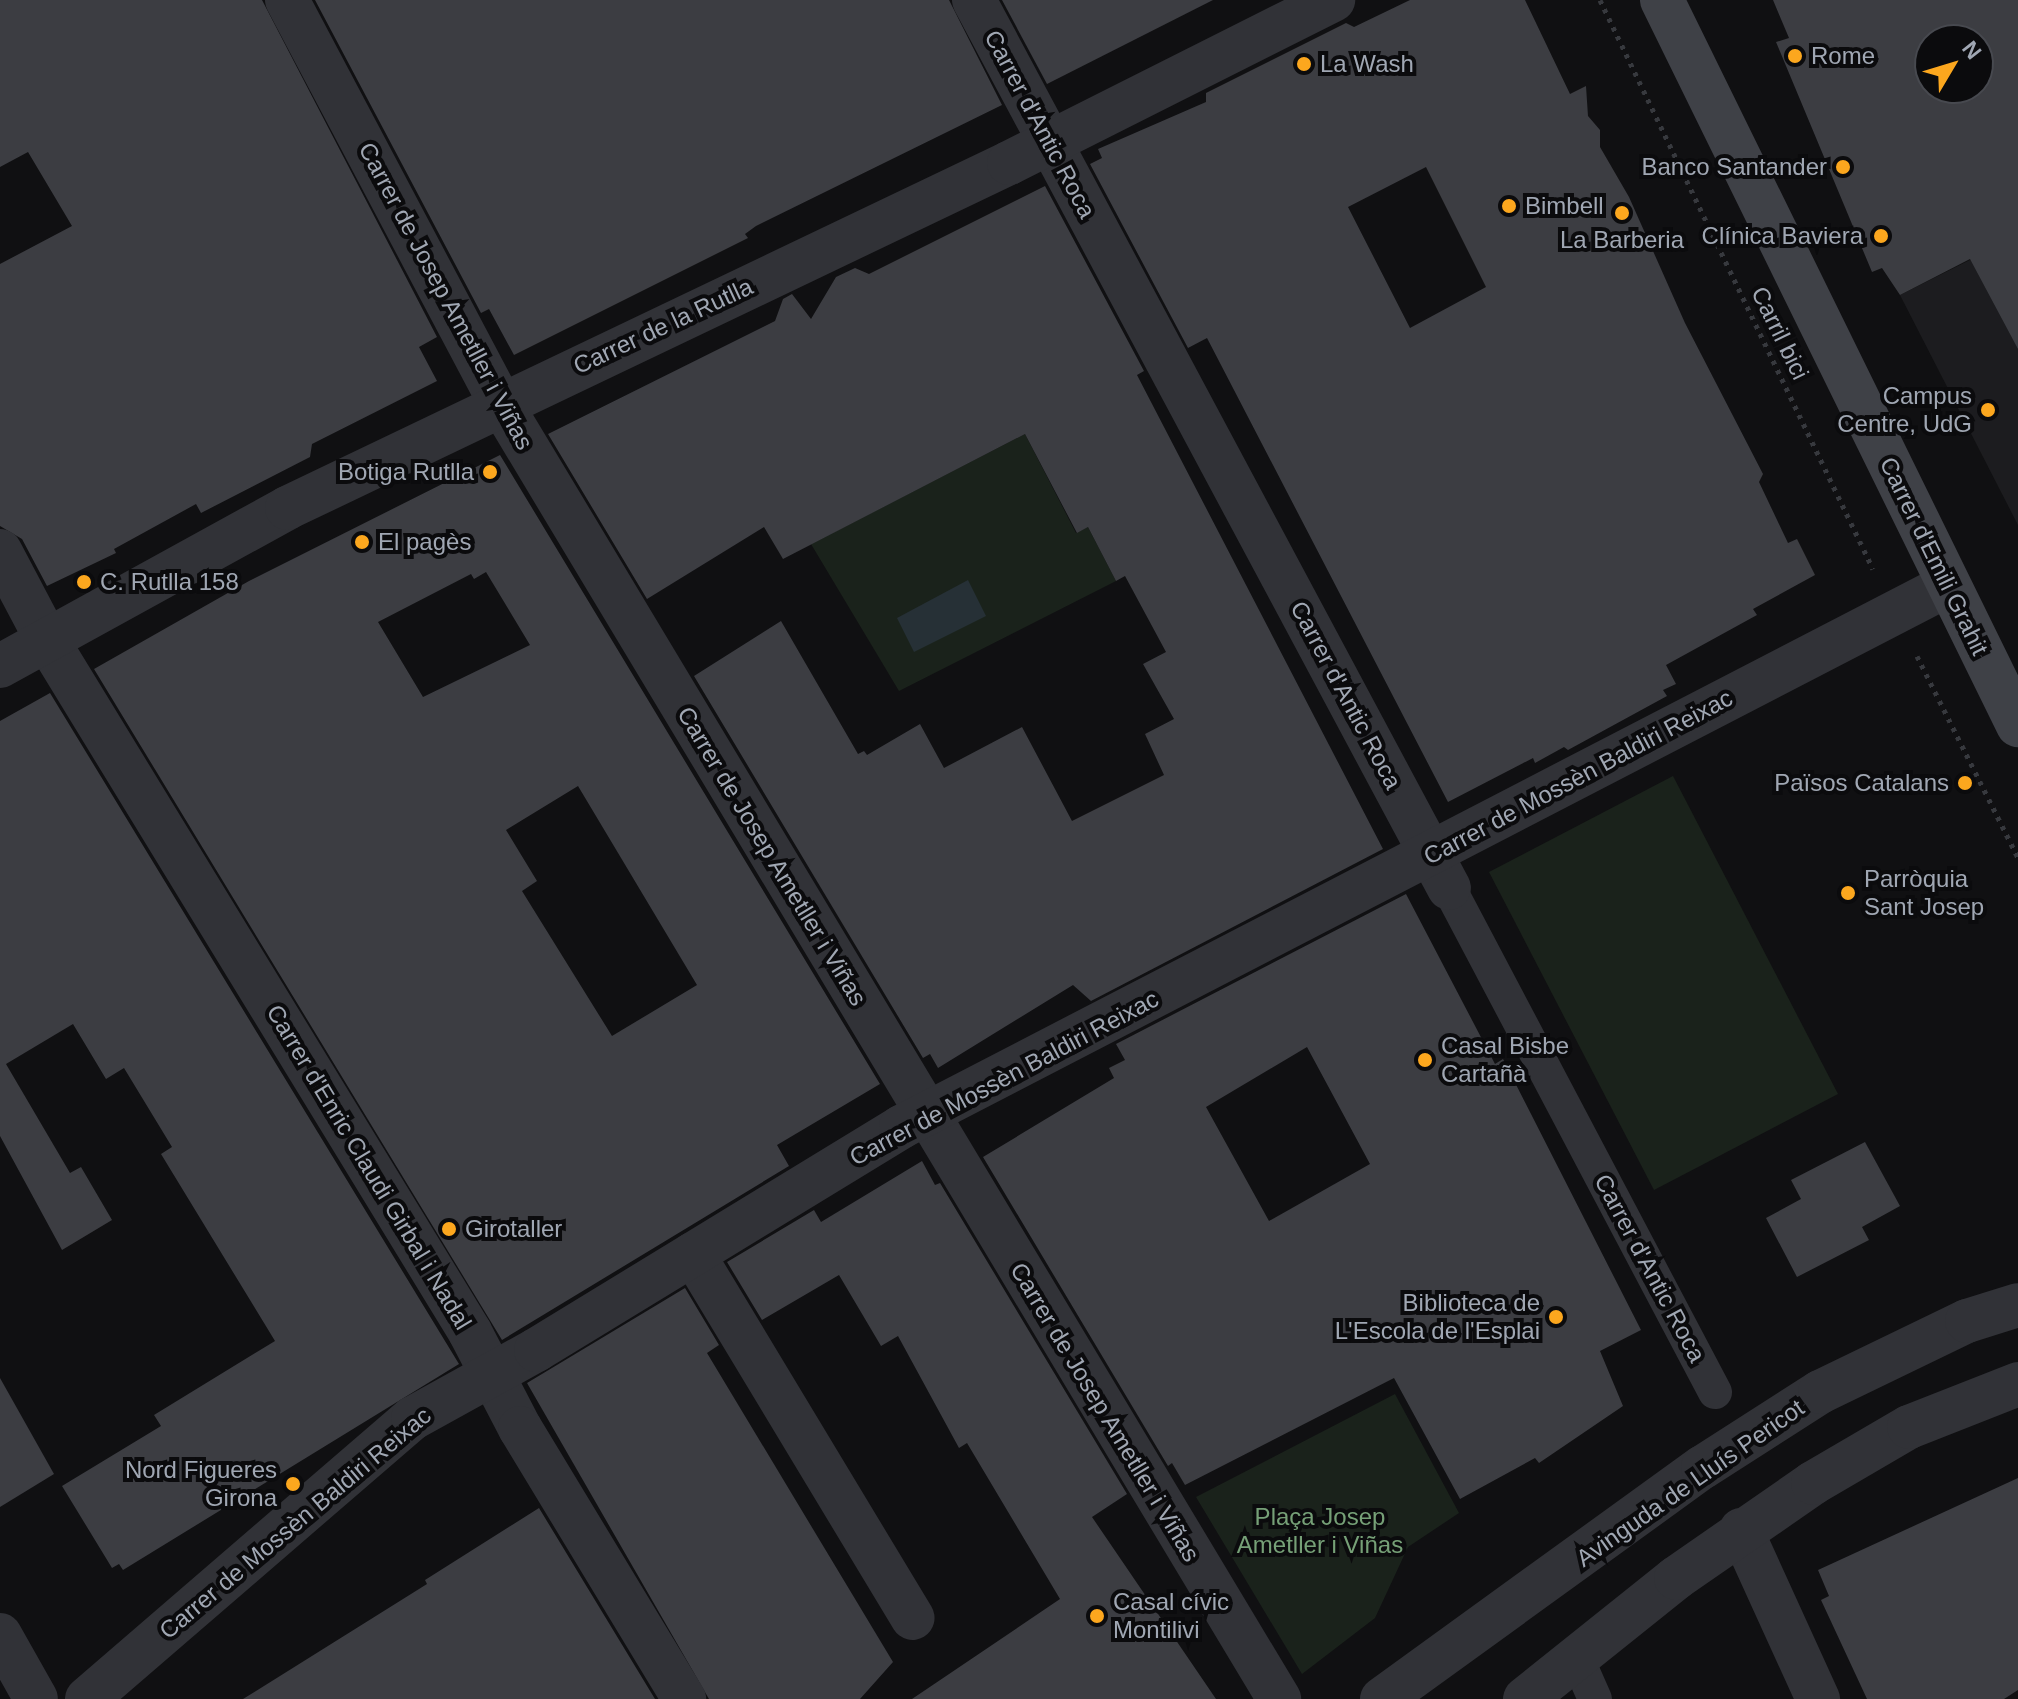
<!DOCTYPE html>
<html>
<head>
<meta charset="utf-8">
<style>
  body { margin:0 }
  #map { position:relative; width:2018px; height:1699px; overflow:hidden; background:#101012; font-family:Helvetica,sans-serif }
  div>[style] { position:absolute }
  .built>* { inset:0; background:#1c1c1f }
  .green>* { inset:0; background:#1a221b }
  .water>* { inset:0; background:#263036 }
  .building>* { inset:0; background:#3c3d42 }
  .path>* { height:5px; margin-top:-2.5px; transform-origin:0; background:repeating-linear-gradient(90deg,#37393e 0 4px,transparent 0 10px) }
  .pedestrian>* { height:34px; margin:-17px; padding:0 17px; transform-origin:17px; border-radius:17px; background:#313237 }
  .minor>* { height:44px; margin:-22px; padding:0 22px; transform-origin:22px; border-radius:22px; background:#313237 }
  .tertiary>* { height:44px; margin:-22px; padding:0 22px; transform-origin:22px; border-radius:22px; background:#313237 }
  .secondary>* { height:44px; margin:-22px; padding:0 22px; transform-origin:22px; border-radius:22px; background:#3f4147 }
  .dots>* { width:22px; height:22px; translate:-50% -50%; box-sizing:border-box; border:4px solid #0b0b0d; border-radius:50% }
  span { translate:-50% -50%; white-space:nowrap; text-align:center; line-height:1.15; -webkit-text-stroke:8px #0b0b0d; paint-order:stroke }
  .poi-label { font-size:24px; color:#a0a7b3 }
  .left { translate:0 -50%; text-align:left }
  .right { translate:-100% -50%; text-align:right }
  .street-label { font-size:24px; color:#a0a7b3 }
  .park-label { font-size:24px; color:#76a077 }
  .north { position:absolute; left:1914px; top:24px; width:80px; height:80px; box-sizing:border-box; background:#0b0b0d; border:2px solid #47494f; border-radius:50%; rotate:52deg; font-size:22px; font-weight:700; line-height:32px; text-align:center; color:#a0a7b3 }
  .north::after { content:''; display:block; margin:auto; width:28px; height:36px; background:#fca71e; clip-path:polygon(50% 0,100% 100%,50% 72%,0 100%) }
</style>
</head>
<body>
<div id="map">
  <div class="built">
    <i style="clip-path:polygon(2018px 236px,2018px 525px,1900px 295px)"></i>
  </div>
  <div class="green">
    <i style="clip-path:polygon(1025px 434px,1076px 533px,1088px 527px,1116px 581px,899px 691px,811px 544px)"></i>
    <i style="clip-path:polygon(1673px 776px,1838px 1094px,1654px 1190px,1489px 872px)"></i>
    <i style="clip-path:polygon(1395px 1394px,1459px 1513px,1408px 1547px,1375px 1618px,1302px 1674px,1196px 1497px)"></i>
  </div>
  <div class="water">
    <i style="clip-path:polygon(968px 580px,986px 616px,914px 652px,897px 618px)"></i>
  </div>
  <div class="building">
    <i style="clip-path:polygon(0 0,262px 0,437px 337px,419px 347px,437px 381px,312px 444px,310px 457px,201px 513px,196px 504px,114px 549px,116px 553px,47px 586px,22px 539px,0 526px,0 264px,72px 226px,28px 152px,0 167px)"></i>
    <i style="clip-path:polygon(315px 0,949px 0,1002px 105px,756px 226px,745px 234px,748px 238px,514px 355px,489px 309px,481px 313px)"></i>
    <i style="clip-path:polygon(1002px 0,1213px 0,1047px 84px)"></i>
    <i style="clip-path:polygon(evenodd,1410px 0,1525px 0,1570px 94px,1586px 86px,1588px 116px,1600px 130px,1600px 147px,1629px 197px,1685px 323px,1763px 474px,1759px 482px,1788px 543px,1797px 539px,1815px 575px,1753px 609px,1757px 615px,1666px 665px,1676px 684px,1663px 690px,1667px 696px,1568px 750px,1564px 747px,1535px 763px,1533px 758px,1448px 802px,1207px 338px,1188px 348px,1090px 164px,1102px 158px,1098px 149px,1206px 102px,1206px 93px,1346px 23px,1354px 27px,1410px 0,1426px 167px,1486px 287px,1410px 328px,1348px 207px,1426px 167px)"></i>
    <i style="clip-path:polygon(evenodd,1773px 0,2018px 0,2018px 349px,1970px 259px,1900px 295px,1882px 268px,1872px 272px,1776px 42px,1789px 38px,1773px 0,1930px 40px,1978px 40px,1978px 88px,1930px 88px,1930px 40px)"></i>
    <i style="clip-path:polygon(1045px 186px,1144px 371px,1137px 375px,1383px 849px,1091px 1001px,1073px 985px,938px 1068px,930px 1054px,923px 1058px,694px 676px,781px 621px,858px 754px,864px 751px,867px 755px,920px 724px,944px 768px,1022px 727px,1072px 821px,1164px 775px,1145px 734px,1174px 719px,1143px 664px,1166px 652px,1125px 576px,1116px 581px,1088px 527px,1077px 533px,1025px 434px,783px 559px,764px 527px,647px 599px,548px 434px,775px 321px,783px 299px,792px 294px,811px 319px,836px 277px,855px 268px,869px 274px)"></i>
    <i style="clip-path:polygon(evenodd,500px 455px,880px 1084px,777px 1145px,789px 1166px,502px 1340px,94px 669px,249px 581px,500px 455px,486px 572px,530px 645px,423px 697px,378px 622px,471px 574px,474px 579px,486px 572px,500px 455px,578px 786px,697px 985px,612px 1036px,522px 891px,537px 881px,506px 830px,578px 786px)"></i>
    <i style="clip-path:polygon(50px 693px,459px 1364px,123px 1570px,119px 1564px,112px 1568px,62px 1486px,161px 1426px,154px 1415px,275px 1341px,161px 1154px,172px 1147px,124px 1068px,106px 1079px,73px 1024px,6px 1064px,70px 1173px,81px 1167px,112px 1220px,62px 1250px,0 1136px,0 721px)"></i>
    <i style="clip-path:polygon(evenodd,1406px 894px,1495px 1064px,1503px 1059px,1641px 1330px,1600px 1351px,1623px 1406px,1539px 1463px,1535px 1458px,1460px 1499px,1394px 1378px,1185px 1485px,1172px 1463px,1168px 1466px,983px 1157px,1114px 1078px,1109px 1068px,1125px 1060px,1116px 1044px,1406px 894px,1307px 1047px,1370px 1164px,1269px 1221px,1206px 1107px,1307px 1047px)"></i>
    <i style="clip-path:polygon(1865px 1142px,1900px 1206px,1862px 1227px,1869px 1240px,1797px 1277px,1766px 1218px,1801px 1199px,1791px 1180px)"></i>
    <i style="clip-path:polygon(922px 1161px,935px 1185px,940px 1183px,1127px 1494px,1092px 1517px,1216px 1699px,912px 1699px,1060px 1599px,967px 1443px,959px 1448px,898px 1336px,881px 1346px,839px 1275px,762px 1320px,727px 1262px,814px 1210px,821px 1222px)"></i>
    <i style="clip-path:polygon(685px 1288px,719px 1345px,707px 1353px,893px 1662px,860px 1699px,709px 1699px,527px 1383px)"></i>
    <i style="clip-path:polygon(0 1378px,54px 1474px,0 1507px)"></i>
    <i style="clip-path:polygon(2018px 1478px,2018px 1690px,2004px 1699px,1867px 1699px,1821px 1600px,1829px 1596px,1818px 1570px)"></i>
    <i style="clip-path:polygon(539px 1508px,655px 1699px,243px 1699px,427px 1584px,425px 1580px)"></i>
  </div>
  <div class="path">
    <i style="left:1600px;top:0;width:631px;rotate:64.37deg"></i>
    <i style="left:1917px;top:656px;width:226px;rotate:63.4deg"></i>
  </div>
  <div class="pedestrian">
    <i style="left:1449px;top:888px;width:570px;rotate:62.18deg"></i>
    <i style="left:1576px;top:1656px;width:47px;rotate:66.2deg"></i>
  </div>
  <div class="minor">
    <i style="left:287px;top:0;width:457px;rotate:62.1deg"></i>
    <i style="left:501px;top:404px;width:1511px;rotate:59deg"></i>
    <i style="left:974px;top:0;width:1007px;rotate:61.86deg"></i>
    <i style="left:0;top:551px;width:101px;rotate:62.2deg"></i>
    <i style="left:47px;top:640px;width:811px;rotate:58.56deg"></i>
    <i style="left:470px;top:1332px;width:108px;rotate:62.5deg"></i>
    <i style="left:520px;top:1428px;width:317px;rotate:58.8deg"></i>
    <i style="left:0;top:666px;width:328px;rotate:-28.8deg"></i>
    <i style="left:287px;top:508px;width:800px;rotate:-25.54deg"></i>
    <i style="left:1009px;top:163px;width:363px;rotate:-26.7deg"></i>
    <i style="left:693px;top:1254px;width:425px;rotate:58.9deg"></i>
    <i style="left:1741px;top:1530px;width:186px;rotate:65.5deg"></i>
    <i style="left:0;top:1635px;width:73px;rotate:60.6deg"></i>
    <i style="left:87px;top:1699px;width:430px;rotate:-40.8deg"></i>
    <i style="left:413px;top:1418px;width:141px;rotate:-28.9deg"></i>
    <i style="left:536px;top:1350px;width:428px;rotate:-31.4deg"></i>
    <i style="left:901px;top:1127px;width:1179px;rotate:-27.37deg"></i>
  </div>
  <div class="tertiary">
    <i style="left:1382px;top:1699px;width:396px;rotate:-35.9deg"></i>
    <i style="left:1703px;top:1467px;width:139px;rotate:-32.7deg"></i>
    <i style="left:1820px;top:1392px;width:163px;rotate:-25.8deg"></i>
    <i style="left:1967px;top:1321px;width:53px;rotate:-17.4deg"></i>
    <i style="left:1525px;top:1699px;width:193px;rotate:-38.7deg"></i>
    <i style="left:1676px;top:1578px;width:167px;rotate:-34.7deg"></i>
    <i style="left:1813px;top:1483px;width:111px;rotate:-30.3deg"></i>
    <i style="left:1909px;top:1427px;width:117px;rotate:-21.5deg"></i>
  </div>
  <div class="secondary">
    <i style="left:1662px;top:0;width:808px;rotate:63.85deg"></i>
  </div>
  <div class="dots">
    <i style="left:1795px;top:56px;background:#fca71e"></i>
    <i style="left:1304px;top:64px;background:#fca71e"></i>
    <i style="left:1843px;top:167px;background:#fca71e"></i>
    <i style="left:1509px;top:206px;background:#fca71e"></i>
    <i style="left:1622px;top:213px;background:#fca71e"></i>
    <i style="left:1881px;top:236px;background:#fca71e"></i>
    <i style="left:1988px;top:410px;background:#fca71e"></i>
    <i style="left:490px;top:472px;background:#fca71e"></i>
    <i style="left:362px;top:542px;background:#fca71e"></i>
    <i style="left:84px;top:582px;background:#fca71e"></i>
    <i style="left:1965px;top:783px;background:#fca71e"></i>
    <i style="left:1848px;top:893px;background:#fca71e"></i>
    <i style="left:1425px;top:1060px;background:#fca71e"></i>
    <i style="left:449px;top:1229px;background:#fca71e"></i>
    <i style="left:1556px;top:1317px;background:#fca71e"></i>
    <i style="left:293px;top:1484px;background:#fca71e"></i>
    <i style="left:1097px;top:1616px;background:#fca71e"></i>
  </div>
  <div class="poi-label">
    <span class="left" style="left:1811px;top:56px">Rome</span>
    <span class="left" style="left:1320px;top:64px">La Wash</span>
    <span class="right" style="left:1827px;top:167px">Banco Santander</span>
    <span class="left" style="left:1525px;top:206px">Bimbell</span>
    <span class="right" style="left:1863px;top:236px">Clínica Baviera</span>
    <span style="left:1622px;top:240px">La Barberia</span>
    <span class="right" style="left:1972px;top:410px">Campus<br>Centre, UdG</span>
    <span class="right" style="left:474px;top:472px">Botiga Rutlla</span>
    <span class="left" style="left:378px;top:542px">El pagès</span>
    <span class="left" style="left:100px;top:582px">C. Rutlla 158</span>
    <span class="right" style="left:1949px;top:783px">Països Catalans</span>
    <span class="left" style="left:1864px;top:893px">Parròquia<br>Sant Josep</span>
    <span class="left" style="left:1441px;top:1060px">Casal Bisbe<br>Cartañà</span>
    <span class="left" style="left:465px;top:1229px">Girotaller</span>
    <span class="right" style="left:1540px;top:1317px">Biblioteca de<br>L'Escola de l'Esplai</span>
    <span class="right" style="left:277px;top:1484px">Nord Figueres<br>Girona</span>
    <span class="left" style="left:1113px;top:1616px">Casal cívic<br>Montilivi</span>
  </div>
  <div class="street-label">
    <span style="left:1040px;top:124px;rotate:62deg">Carrer d'Antic Roca</span>
    <span style="left:446px;top:296px;rotate:62deg">Carrer de Josep Ametller i Viñas</span>
    <span style="left:663px;top:326px;rotate:-25deg">Carrer de la Rutlla</span>
    <span style="left:1780px;top:333px;rotate:64deg">Carril bici</span>
    <span style="left:1934px;top:556px;rotate:64deg">Carrer d'Emili Grahit</span>
    <span style="left:1346px;top:695px;rotate:62deg">Carrer d'Antic Roca</span>
    <span style="left:1578px;top:777px;rotate:-28deg">Carrer de Mossèn Baldiri Reixac</span>
    <span style="left:772px;top:856px;rotate:59deg">Carrer de Josep Ametller i Viñas</span>
    <span style="left:1004px;top:1078px;rotate:-28deg">Carrer de Mossèn Baldiri Reixac</span>
    <span style="left:369px;top:1167px;rotate:59deg">Carrer d'Enric Claudi Girbal i Nadal</span>
    <span style="left:1650px;top:1268px;rotate:62deg">Carrer d'Antic Roca</span>
    <span style="left:1105px;top:1412px;rotate:59deg">Carrer de Josep Ametller i Viñas</span>
    <span style="left:1690px;top:1483px;rotate:-35deg">Avinguda de Lluís Pericot</span>
    <span style="left:295px;top:1523px;rotate:-40deg">Carrer de Mossèn Baldiri Reixac</span>
  </div>
  <div class="park-label">
    <span style="left:1320px;top:1531px">Plaça Josep<br>Ametller i Viñas</span>
  </div>
  <div class="north">N</div>
</div>
</body>
</html>
